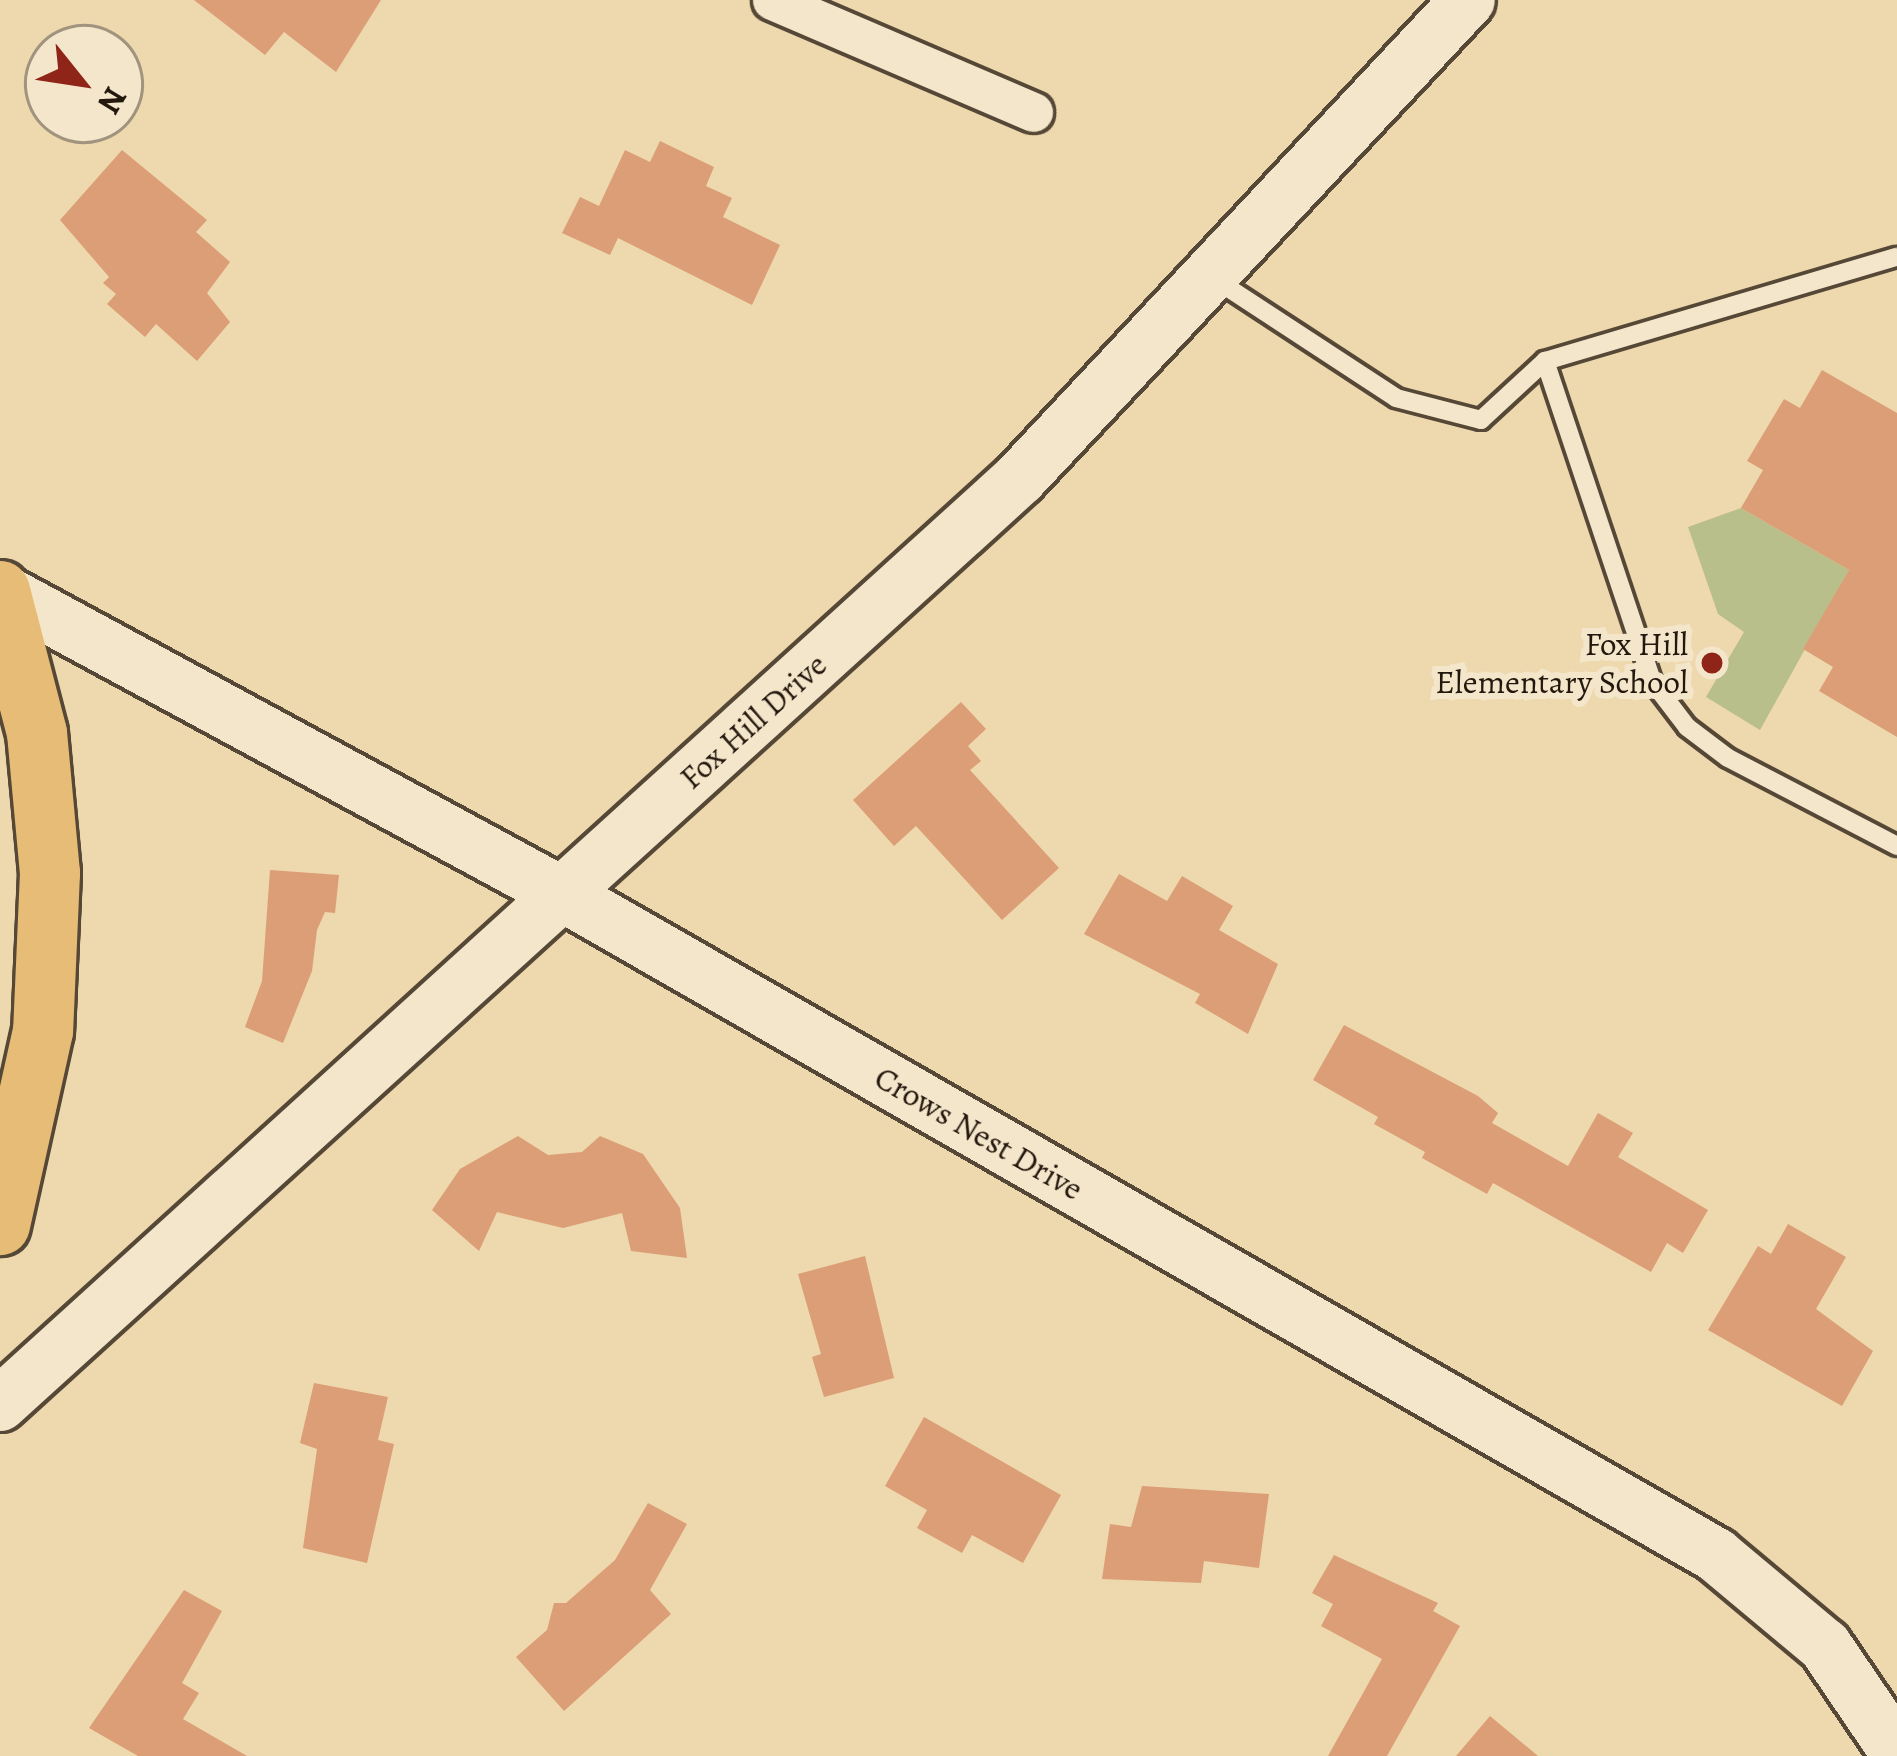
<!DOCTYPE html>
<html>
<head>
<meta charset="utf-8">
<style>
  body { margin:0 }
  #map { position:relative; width:1897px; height:1756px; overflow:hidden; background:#eed8ad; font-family:Alegreya,serif }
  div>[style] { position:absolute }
  .green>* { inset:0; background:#b9bf8a }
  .building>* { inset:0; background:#dc9e76 }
  .roads { filter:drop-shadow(3px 0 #564836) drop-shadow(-3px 0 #564836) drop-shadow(0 3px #564836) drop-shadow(0 -3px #564836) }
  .lane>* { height:18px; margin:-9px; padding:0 9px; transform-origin:9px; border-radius:9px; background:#f4e6ca }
  .street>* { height:39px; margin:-19.5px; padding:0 19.5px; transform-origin:19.5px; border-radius:19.5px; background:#f4e6ca }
  .secondary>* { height:54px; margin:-27px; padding:0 27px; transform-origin:27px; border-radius:27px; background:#f4e6ca }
  .primary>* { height:60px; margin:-30px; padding:0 30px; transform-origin:30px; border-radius:30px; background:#e7bc76 }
  .dots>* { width:33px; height:33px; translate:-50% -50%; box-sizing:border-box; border:6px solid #f4e6ca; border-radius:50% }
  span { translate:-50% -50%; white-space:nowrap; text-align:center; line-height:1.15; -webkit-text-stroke:12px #f4e6ca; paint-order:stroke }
  .poi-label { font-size:33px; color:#23180e }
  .right { translate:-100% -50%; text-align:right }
  .street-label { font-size:33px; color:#23180e }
  .north { position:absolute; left:24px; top:24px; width:120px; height:120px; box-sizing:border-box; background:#f4e6ca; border:3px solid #a0947f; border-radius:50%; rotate:120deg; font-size:33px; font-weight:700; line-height:48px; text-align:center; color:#23180e }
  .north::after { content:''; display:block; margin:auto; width:42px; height:54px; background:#8f2418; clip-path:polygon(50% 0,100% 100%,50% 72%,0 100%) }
</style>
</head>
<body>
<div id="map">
  <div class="green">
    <i style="clip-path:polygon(1741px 508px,1849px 570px,1760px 730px,1706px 697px,1744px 632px,1718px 614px,1688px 527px)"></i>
  </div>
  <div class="building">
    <i style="clip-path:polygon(194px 0,381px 0,336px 72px,284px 32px,265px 55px)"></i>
    <i style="clip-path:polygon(660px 141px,714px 167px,706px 186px,732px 198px,723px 217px,780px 245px,752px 305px,618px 238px,610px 255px,562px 233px,580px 197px,599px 206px,625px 150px,650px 162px)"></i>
    <i style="clip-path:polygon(122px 150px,207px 220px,196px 232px,230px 262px,207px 293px,230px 322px,197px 361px,156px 324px,145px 337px,107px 304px,116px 294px,103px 283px,109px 277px,60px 220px)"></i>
    <i style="clip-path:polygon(1822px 370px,1897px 413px,1897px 737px,1819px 691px,1833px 667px,1803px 649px,1849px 570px,1741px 508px,1763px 470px,1747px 461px,1784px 399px,1800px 408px)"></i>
    <i style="clip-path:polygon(961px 702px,986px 729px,968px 746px,981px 761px,970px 770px,1059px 868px,1002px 920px,916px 826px,894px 846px,853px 800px)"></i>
    <i style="clip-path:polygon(270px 870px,339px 875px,335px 913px,325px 912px,317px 930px,312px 971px,283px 1043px,245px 1027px,262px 981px)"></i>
    <i style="clip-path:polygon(1119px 874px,1167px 901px,1182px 876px,1233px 906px,1219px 930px,1278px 964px,1248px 1034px,1195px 1003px,1200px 994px,1084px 934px)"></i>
    <i style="clip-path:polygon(1344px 1025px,1478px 1096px,1498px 1113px,1492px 1123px,1568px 1166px,1598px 1113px,1633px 1133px,1618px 1157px,1708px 1210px,1683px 1253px,1667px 1243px,1651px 1272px,1493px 1183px,1487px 1194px,1422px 1158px,1425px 1152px,1374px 1124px,1378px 1117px,1313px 1080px)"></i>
    <i style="clip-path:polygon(518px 1136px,548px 1155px,582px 1152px,600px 1136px,643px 1154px,680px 1208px,687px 1258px,631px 1251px,622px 1213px,563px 1228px,497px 1212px,479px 1251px,432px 1210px,460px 1169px)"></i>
    <i style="clip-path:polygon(1788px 1224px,1846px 1257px,1816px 1309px,1873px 1351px,1842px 1406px,1708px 1330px,1758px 1246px,1771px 1254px)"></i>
    <i style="clip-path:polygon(865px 1256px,894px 1378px,824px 1397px,812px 1357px,821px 1354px,798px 1274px)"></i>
    <i style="clip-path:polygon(314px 1383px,388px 1397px,378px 1440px,394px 1444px,367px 1563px,303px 1548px,317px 1449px,300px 1443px)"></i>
    <i style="clip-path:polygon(924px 1417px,1061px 1495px,1023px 1563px,972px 1535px,962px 1553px,917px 1528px,927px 1510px,885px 1486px)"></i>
    <i style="clip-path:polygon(1142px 1486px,1269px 1494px,1259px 1568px,1204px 1561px,1201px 1583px,1102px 1579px,1110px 1524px,1131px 1527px)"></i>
    <i style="clip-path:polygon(648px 1503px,687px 1524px,650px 1590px,671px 1614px,564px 1711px,516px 1657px,547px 1630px,554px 1603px,566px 1603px,615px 1560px)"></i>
    <i style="clip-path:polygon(1334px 1555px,1438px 1603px,1433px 1611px,1460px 1626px,1387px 1756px,1328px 1756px,1382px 1659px,1321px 1626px,1333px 1604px,1312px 1593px)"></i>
    <i style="clip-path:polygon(184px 1590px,222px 1611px,182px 1683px,199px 1693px,183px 1719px,247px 1756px,138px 1756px,89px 1728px)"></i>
    <i style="clip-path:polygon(1490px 1716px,1538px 1756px,1456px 1756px)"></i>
  </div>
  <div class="roads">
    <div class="lane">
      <i style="left:1216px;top:280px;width:215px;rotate:33.2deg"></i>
      <i style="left:1396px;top:398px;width:88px;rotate:14.5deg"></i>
      <i style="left:1481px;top:420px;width:87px;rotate:-42.7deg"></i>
      <i style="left:1545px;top:361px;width:367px;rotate:-16.5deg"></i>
      <i style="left:1545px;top:361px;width:337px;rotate:71.5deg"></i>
      <i style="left:1652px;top:681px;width:58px;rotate:52.7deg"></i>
      <i style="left:1687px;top:727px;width:51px;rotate:37.1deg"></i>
      <i style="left:1728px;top:758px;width:191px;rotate:27.5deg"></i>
    </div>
    <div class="street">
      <i style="left:772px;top:0;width:284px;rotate:23.2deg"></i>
    </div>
    <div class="secondary">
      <i style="left:0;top:590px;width:639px;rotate:28.41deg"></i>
      <i style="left:562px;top:894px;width:1330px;rotate:29.8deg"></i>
      <i style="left:1716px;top:1555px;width:142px;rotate:39.9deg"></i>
      <i style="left:1825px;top:1646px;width:128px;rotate:55.8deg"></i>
      <i style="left:0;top:1404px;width:1378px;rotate:-42.23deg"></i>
      <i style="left:1020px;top:478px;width:655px;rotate:-46.86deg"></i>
    </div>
    <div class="primary">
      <i style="left:0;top:591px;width:147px;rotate:75.4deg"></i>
      <i style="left:37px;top:733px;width:141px;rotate:84.7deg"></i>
      <i style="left:50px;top:873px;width:158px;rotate:92.5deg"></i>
      <i style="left:43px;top:1031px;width:199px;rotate:102.5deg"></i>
    </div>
  </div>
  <div class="dots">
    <i style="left:1712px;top:663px;background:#8f2418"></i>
  </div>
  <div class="poi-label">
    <span class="right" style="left:1688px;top:663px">Fox Hill<br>Elementary School</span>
  </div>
  <div class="street-label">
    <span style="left:753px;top:721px;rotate:-42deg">Fox Hill Drive</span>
    <span style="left:979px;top:1133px;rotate:30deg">Crows Nest Drive</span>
  </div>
  <div class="north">N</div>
</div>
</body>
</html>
